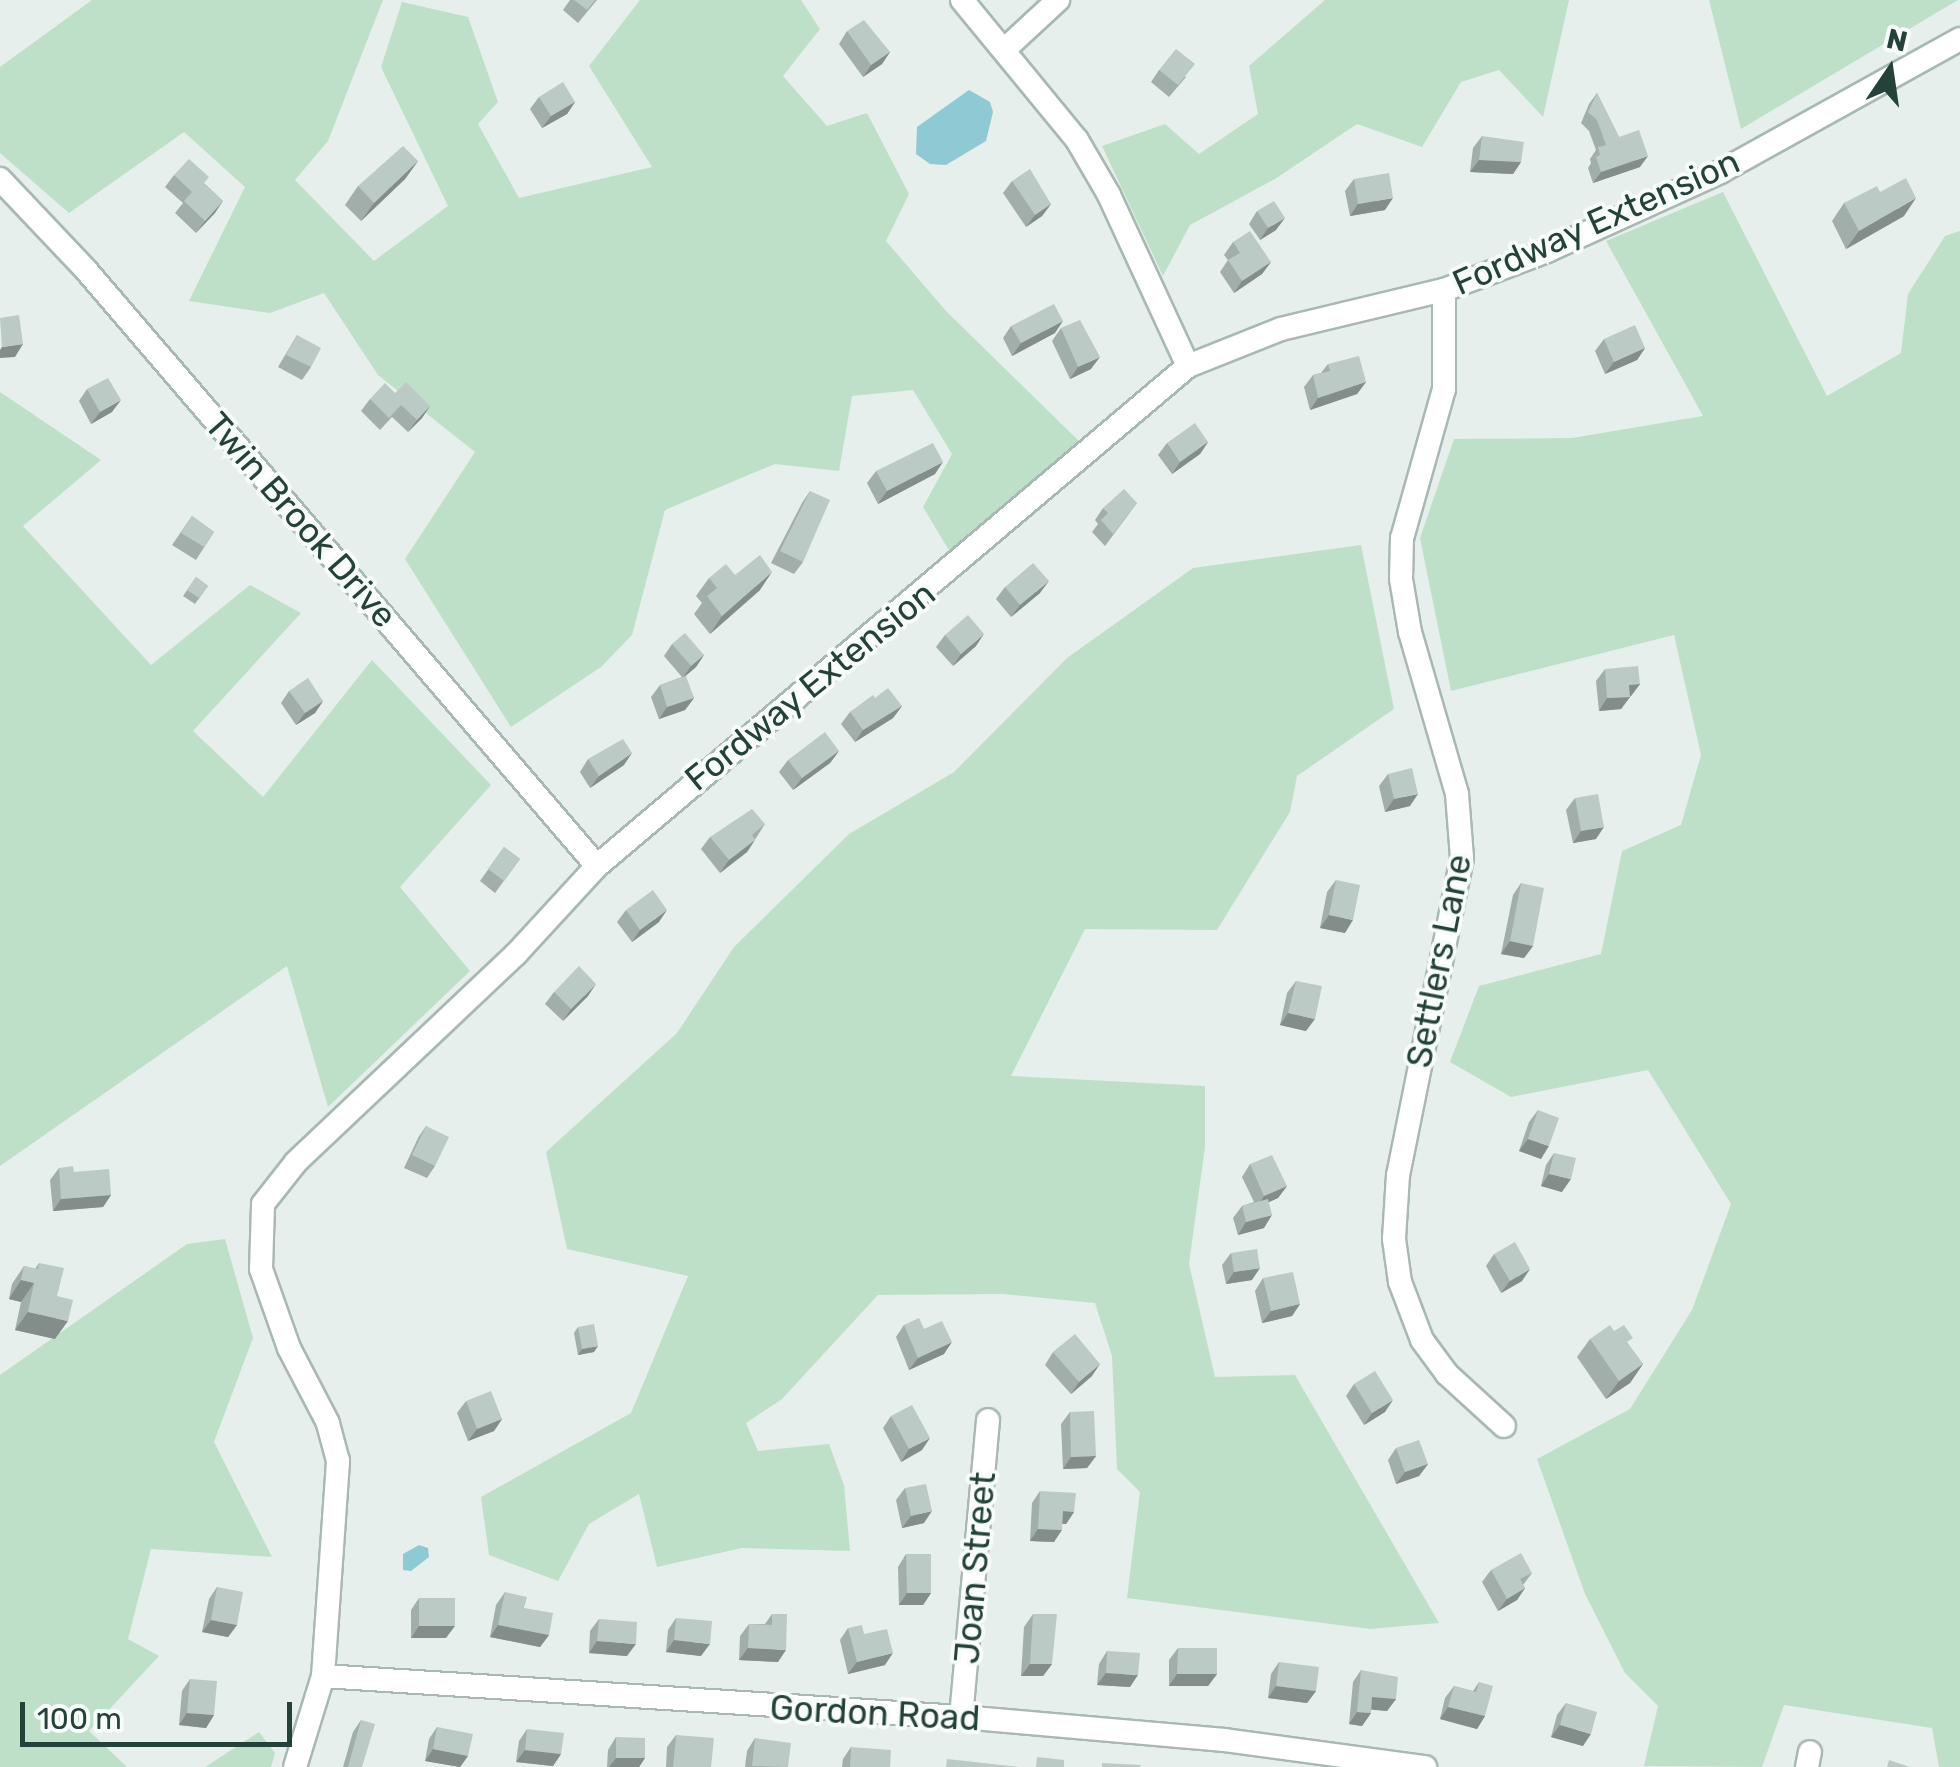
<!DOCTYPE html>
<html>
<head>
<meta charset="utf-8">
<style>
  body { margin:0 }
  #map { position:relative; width:1960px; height:1767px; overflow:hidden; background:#e6efeb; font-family:Rubik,sans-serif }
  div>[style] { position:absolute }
  .green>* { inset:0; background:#bfe0c8 }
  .water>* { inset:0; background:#8ec9d4 }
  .roads { filter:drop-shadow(2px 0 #a8b8b2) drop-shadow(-2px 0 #a8b8b2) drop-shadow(0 2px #a8b8b2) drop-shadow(0 -2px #a8b8b2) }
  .minor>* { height:22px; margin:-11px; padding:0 11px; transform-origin:11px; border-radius:11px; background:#fff }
  .wall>* { inset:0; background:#a1aea9 }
  .shaded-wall>* { inset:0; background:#838d89 }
  .building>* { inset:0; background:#bbcac4 }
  span { translate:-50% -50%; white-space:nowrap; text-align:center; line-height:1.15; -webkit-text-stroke:8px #f7fbf9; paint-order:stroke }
  .street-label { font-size:35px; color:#24423a }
  .north { position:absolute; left:1840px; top:20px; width:100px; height:100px; -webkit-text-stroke:8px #f7fbf9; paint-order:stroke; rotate:13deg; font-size:28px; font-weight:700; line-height:40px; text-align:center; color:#24423a }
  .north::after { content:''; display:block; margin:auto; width:35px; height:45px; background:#24423a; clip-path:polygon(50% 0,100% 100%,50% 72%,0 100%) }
  .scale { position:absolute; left:20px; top:1702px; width:272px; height:45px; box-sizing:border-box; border:5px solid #24423a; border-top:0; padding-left:12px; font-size:30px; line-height:35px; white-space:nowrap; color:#24423a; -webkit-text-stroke:8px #f7fbf9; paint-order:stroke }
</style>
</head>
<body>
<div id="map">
  <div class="green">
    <i style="clip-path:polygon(92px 0,383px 0,328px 141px,295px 180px,374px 261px,448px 206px,381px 67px,402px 2px,468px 17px,498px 102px,478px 124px,519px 198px,652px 167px,589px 66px,640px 0,801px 0,820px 29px,783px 76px,827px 126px,867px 113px,909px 194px,886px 241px,946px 311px,1079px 441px,950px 552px,923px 507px,952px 454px,913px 390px,852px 396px,839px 471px,775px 464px,665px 510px,632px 635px,601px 667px,511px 727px,405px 559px,475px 452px,378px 375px,324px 293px,270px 313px,189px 301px,245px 187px,184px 132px,69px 213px,0 153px,0 67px)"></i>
    <i style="clip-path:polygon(1325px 0,1569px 0,1543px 117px,1499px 70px,1461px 82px,1422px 147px,1357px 124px,1275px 179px,1190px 225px,1163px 276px,1102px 146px,1165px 124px,1199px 154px,1258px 114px,1249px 66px)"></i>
    <i style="clip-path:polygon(1709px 0,1958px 0,1741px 129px)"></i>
    <i style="clip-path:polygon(1723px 192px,1827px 396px,1901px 353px,1908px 294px,1945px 236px,1960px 231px,1960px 1767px,1939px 1767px,1932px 1728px,1784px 1705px,1762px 1767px,1644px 1766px,1658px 1706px,1625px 1673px,1585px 1594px,1537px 1459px,1630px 1409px,1692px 1310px,1731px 1204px,1648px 1070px,1511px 1097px,1450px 1062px,1479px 986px,1601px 954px,1622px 851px,1681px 825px,1701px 755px,1674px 635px,1451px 691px,1420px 538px,1454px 439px,1572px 438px,1703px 416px,1606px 241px)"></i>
    <i style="clip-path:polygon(0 392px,101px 460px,23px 526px,151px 665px,250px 585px,301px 613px,193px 731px,263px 797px,372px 660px,491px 785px,400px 887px,470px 971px,328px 1107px,287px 966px,0 1166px)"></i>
    <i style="clip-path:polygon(1361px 545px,1394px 709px,1297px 776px,1290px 812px,1217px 930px,1085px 929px,1011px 1076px,1205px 1086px,1205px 1147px,1189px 1264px,1215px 1377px,1295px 1375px,1439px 1623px,1370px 1629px,1127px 1598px,1140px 1492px,1117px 1469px,1112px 1356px,1095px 1303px,1002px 1294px,878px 1295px,782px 1399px,746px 1423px,758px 1451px,829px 1444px,844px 1485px,850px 1551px,742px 1548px,657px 1567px,639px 1494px,589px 1524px,558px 1581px,489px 1555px,481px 1497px,631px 1413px,688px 1276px,567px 1249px,546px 1152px,677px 1033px,734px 947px,849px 834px,954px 772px,1067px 658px,1193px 568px)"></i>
    <i style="clip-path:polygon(225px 1239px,253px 1338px,214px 1442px,272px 1557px,151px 1549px,128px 1639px,159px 1656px,89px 1731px,127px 1767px,0 1767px,0 1375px,187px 1244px)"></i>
    <i style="clip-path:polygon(259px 1732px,275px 1753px,271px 1767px,205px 1767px)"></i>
  </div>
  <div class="water">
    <i style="clip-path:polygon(969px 90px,990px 102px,993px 112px,986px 141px,946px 165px,930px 164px,916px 154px,917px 127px)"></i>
    <i style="clip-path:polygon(419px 1545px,428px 1548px,429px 1557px,411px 1571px,403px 1570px,403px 1554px)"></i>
  </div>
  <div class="roads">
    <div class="minor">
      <i style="left:962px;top:0;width:181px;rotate:50.6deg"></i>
      <i style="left:1077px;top:140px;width:64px;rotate:59.8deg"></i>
      <i style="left:1109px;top:195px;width:188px;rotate:65.2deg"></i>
      <i style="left:1004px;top:50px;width:74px;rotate:-42.8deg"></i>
      <i style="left:0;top:179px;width:125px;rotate:46.6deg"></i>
      <i style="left:86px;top:270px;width:785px;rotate:49.39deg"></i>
      <i style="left:1444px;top:290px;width:99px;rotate:90deg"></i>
      <i style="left:1444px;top:389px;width:155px;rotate:105.7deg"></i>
      <i style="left:1402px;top:538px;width:41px;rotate:91.4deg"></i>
      <i style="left:1401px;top:579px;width:54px;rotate:80.4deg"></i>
      <i style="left:1410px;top:632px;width:169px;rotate:73.8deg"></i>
      <i style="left:1457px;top:794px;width:64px;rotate:85.5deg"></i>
      <i style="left:1462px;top:858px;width:323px;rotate:101.4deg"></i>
      <i style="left:1398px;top:1175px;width:64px;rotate:93.6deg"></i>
      <i style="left:1394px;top:1239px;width:43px;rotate:82.1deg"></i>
      <i style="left:1400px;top:1282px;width:62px;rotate:69.2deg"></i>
      <i style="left:1422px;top:1340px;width:42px;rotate:53.7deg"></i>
      <i style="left:1447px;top:1374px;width:77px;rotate:42.4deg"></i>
      <i style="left:323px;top:1676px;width:639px;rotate:3.68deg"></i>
      <i style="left:961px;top:1717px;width:265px;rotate:5deg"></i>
      <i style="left:1225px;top:1740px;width:202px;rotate:7.7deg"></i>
      <i style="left:961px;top:1717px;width:298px;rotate:-84.8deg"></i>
      <i style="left:295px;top:1767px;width:95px;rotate:-72.9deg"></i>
      <i style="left:323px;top:1676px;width:216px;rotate:-86deg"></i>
      <i style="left:338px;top:1461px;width:39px;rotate:-105deg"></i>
      <i style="left:328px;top:1423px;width:85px;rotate:-117.5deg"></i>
      <i style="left:289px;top:1348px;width:84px;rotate:-109.5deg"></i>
      <i style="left:261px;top:1269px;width:65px;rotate:-88.2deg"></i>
      <i style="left:263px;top:1204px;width:53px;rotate:-51.8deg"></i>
      <i style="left:296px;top:1162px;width:303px;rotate:-43.4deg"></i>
      <i style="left:516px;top:954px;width:120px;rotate:-47.4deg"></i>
      <i style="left:597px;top:866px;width:774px;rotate:-40.23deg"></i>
      <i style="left:1188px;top:366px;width:100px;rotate:-21.7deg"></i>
      <i style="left:1281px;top:329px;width:168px;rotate:-13.5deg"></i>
      <i style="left:1444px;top:290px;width:110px;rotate:-20.7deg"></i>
      <i style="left:1547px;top:251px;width:190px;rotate:-24.5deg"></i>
      <i style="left:1720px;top:172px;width:274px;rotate:-29deg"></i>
      <i style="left:1807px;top:1767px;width:15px;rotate:-79deg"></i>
    </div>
  </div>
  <div class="wall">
    <i style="clip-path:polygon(570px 0,597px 0,578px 23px,563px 10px)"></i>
    <i style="clip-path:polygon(847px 31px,890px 52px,882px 64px,863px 77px,839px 44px)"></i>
    <i style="clip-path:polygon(1159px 70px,1186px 77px,1169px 97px,1151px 82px)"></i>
    <i style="clip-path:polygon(1597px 93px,1619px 137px,1640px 167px,1593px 183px,1588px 168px,1591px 163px,1590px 159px,1596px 150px,1589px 131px,1581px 123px,1589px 104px)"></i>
    <i style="clip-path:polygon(539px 97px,575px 102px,567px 114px,542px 128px,530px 109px)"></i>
    <i style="clip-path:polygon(1482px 136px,1521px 162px,1513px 174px,1470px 172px,1473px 148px)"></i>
    <i style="clip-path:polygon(418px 161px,405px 179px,361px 221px,345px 205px,358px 186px)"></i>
    <i style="clip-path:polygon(174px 175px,205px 184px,223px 201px,196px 233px,175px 213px,183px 203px,165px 187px)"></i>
    <i style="clip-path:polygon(1354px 179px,1385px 210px,1350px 216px,1345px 191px)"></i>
    <i style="clip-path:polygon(1012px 181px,1051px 204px,1042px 216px,1026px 227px,1003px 193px)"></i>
    <i style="clip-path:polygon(1880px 192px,1904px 216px,1846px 249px,1832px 221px,1844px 203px)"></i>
    <i style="clip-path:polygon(1257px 211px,1276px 230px,1260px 240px,1249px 224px)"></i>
    <i style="clip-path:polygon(1233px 242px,1271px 262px,1262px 274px,1234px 293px,1220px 272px,1228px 260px,1224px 255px)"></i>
    <i style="clip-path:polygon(1011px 326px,1055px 333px,1012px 356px,1003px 338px)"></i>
    <i style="clip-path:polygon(1061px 328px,1091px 369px,1070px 379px,1052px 341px)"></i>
    <i style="clip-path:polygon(297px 335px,311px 367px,302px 380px,278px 367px)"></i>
    <i style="clip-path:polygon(1604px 339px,1645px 348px,1637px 360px,1605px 374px,1595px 351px)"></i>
    <i style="clip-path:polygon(1328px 364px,1366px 382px,1357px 394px,1310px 410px,1304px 387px,1313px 375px,1321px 373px)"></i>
    <i style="clip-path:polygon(87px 389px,112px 412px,91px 424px,79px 401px)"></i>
    <i style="clip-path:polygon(395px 393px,430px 406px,422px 418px,408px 432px,392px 417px,380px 430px,361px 411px,370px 399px)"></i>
    <i style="clip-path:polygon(1208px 442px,1200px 454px,1172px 474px,1158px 455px,1167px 443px)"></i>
    <i style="clip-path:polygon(876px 471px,935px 474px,878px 504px,867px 483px)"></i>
    <i style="clip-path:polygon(810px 491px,803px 562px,794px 574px,771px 563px,802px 503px)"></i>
    <i style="clip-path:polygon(1137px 503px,1105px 546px,1092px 532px,1098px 524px,1095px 520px,1103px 508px)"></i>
    <i style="clip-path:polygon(192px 516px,214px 532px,196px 560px,172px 545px)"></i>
    <i style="clip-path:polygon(735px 575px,760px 590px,710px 634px,694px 614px,702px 603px,696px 596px,709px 578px)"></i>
    <i style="clip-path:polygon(196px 577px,208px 586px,195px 604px,183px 596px)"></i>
    <i style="clip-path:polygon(1005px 587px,1040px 593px,1011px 617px,996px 599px)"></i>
    <i style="clip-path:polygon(945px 635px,976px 646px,953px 666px,936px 647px)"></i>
    <i style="clip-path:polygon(672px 644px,704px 655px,696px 667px,684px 677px,694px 698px,685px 710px,659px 719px,651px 697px,660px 685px,682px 677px,664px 656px)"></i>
    <i style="clip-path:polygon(1605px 669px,1640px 684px,1621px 709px,1599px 711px,1596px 681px)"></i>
    <i style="clip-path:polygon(289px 691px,323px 701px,315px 713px,296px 725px,281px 703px)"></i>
    <i style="clip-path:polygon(875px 698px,902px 706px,893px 718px,855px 742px,841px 724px,850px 712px)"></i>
    <i style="clip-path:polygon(839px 751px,830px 763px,793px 790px,779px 772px,788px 760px)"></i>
    <i style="clip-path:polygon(588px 759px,624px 765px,590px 788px,580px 772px)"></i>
    <i style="clip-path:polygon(1388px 774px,1410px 806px,1385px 812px,1379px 786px)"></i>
    <i style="clip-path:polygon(1575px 798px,1596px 839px,1573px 843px,1566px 810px)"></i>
    <i style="clip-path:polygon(765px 824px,747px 852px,720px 873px,701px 849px,710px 837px)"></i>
    <i style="clip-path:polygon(504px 847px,520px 859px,495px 893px,480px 881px)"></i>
    <i style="clip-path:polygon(1336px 880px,1345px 933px,1320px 928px,1327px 892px)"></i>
    <i style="clip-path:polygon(1521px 883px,1533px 946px,1524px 958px,1501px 954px,1513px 895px)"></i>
    <i style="clip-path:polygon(626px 910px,659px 922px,632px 942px,617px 922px)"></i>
    <i style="clip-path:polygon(1296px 981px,1306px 1031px,1280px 1025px,1287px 993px)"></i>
    <i style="clip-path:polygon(554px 992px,588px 996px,563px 1021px,545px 1004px)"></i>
    <i style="clip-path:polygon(1538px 1110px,1541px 1159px,1519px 1151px,1529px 1122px)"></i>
    <i style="clip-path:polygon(426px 1126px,435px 1166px,427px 1178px,404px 1168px,418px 1138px)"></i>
    <i style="clip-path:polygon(1554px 1153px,1562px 1192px,1541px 1186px,1546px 1165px)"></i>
    <i style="clip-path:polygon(1250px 1164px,1287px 1186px,1278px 1198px,1268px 1202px,1264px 1228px,1238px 1235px,1233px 1218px,1242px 1206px,1254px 1202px,1242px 1177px)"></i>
    <i style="clip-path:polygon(59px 1168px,74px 1172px,111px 1195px,103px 1207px,53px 1211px,50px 1180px)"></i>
    <i style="clip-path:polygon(1231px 1253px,1252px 1280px,1226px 1284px,1222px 1265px)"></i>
    <i style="clip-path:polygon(1494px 1254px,1522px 1281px,1501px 1293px,1486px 1266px)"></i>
    <i style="clip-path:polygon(39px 1263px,57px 1296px,55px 1339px,15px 1330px,21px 1302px,9px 1299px,12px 1284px,24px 1266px,35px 1269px)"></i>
    <i style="clip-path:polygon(1263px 1278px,1300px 1304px,1292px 1316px,1262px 1323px,1255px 1291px)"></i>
    <i style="clip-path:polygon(904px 1325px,924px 1329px,944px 1354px,909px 1370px,896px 1337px)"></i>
    <i style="clip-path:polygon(578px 1327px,594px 1352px,578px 1355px,574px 1333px)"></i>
    <i style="clip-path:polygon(1614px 1331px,1628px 1344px,1643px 1364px,1630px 1383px,1606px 1399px,1577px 1357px,1590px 1339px)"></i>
    <i style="clip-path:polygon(1053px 1352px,1092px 1376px,1071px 1394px,1045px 1365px)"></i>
    <i style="clip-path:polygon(1354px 1384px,1385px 1412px,1364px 1425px,1346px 1396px)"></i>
    <i style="clip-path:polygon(466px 1401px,502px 1419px,494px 1431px,468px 1441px,457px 1413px)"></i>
    <i style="clip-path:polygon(1070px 1412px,1096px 1456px,1087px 1468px,1063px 1469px,1061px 1424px)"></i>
    <i style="clip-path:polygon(891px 1416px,922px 1450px,901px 1462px,883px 1428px)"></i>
    <i style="clip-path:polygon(1396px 1448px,1428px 1464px,1419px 1476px,1396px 1484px,1388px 1460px)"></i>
    <i style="clip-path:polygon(905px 1488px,924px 1523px,902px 1528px,896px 1500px)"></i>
    <i style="clip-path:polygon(1040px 1491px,1074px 1512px,1066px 1524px,1062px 1524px,1054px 1542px,1030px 1541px,1032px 1503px)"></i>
    <i style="clip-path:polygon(906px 1554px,931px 1593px,923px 1605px,899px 1605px,898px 1567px)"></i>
    <i style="clip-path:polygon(1491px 1570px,1532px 1573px,1523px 1585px,1525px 1588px,1517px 1600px,1498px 1611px,1482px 1582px)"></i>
    <i style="clip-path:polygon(217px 1587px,237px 1625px,228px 1637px,202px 1632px,209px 1599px)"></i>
    <i style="clip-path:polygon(505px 1592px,524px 1608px,549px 1635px,540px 1647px,490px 1637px,496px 1605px)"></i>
    <i style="clip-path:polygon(419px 1598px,446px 1638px,411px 1638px,411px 1610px)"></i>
    <i style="clip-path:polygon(772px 1614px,778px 1662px,739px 1660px,740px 1636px,749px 1624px,765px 1624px)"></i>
    <i style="clip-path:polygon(1033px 1614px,1052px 1664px,1043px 1676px,1021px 1676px,1024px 1627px)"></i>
    <i style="clip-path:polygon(676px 1618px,701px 1656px,666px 1652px,668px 1630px)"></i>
    <i style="clip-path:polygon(599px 1619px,627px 1656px,589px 1653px,590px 1631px)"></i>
    <i style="clip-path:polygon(848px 1628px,864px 1634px,885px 1665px,848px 1674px,840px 1640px)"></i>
    <i style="clip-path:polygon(1178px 1648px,1217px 1674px,1208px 1686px,1169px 1686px,1169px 1660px)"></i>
    <i style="clip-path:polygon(1107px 1651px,1130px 1687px,1097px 1685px,1099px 1664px)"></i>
    <i style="clip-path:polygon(1279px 1662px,1316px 1691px,1307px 1703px,1268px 1698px,1271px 1674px)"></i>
    <i style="clip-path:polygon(1361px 1670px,1396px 1699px,1387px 1711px,1371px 1709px,1371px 1713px,1362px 1726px,1349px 1724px,1353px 1682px)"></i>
    <i style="clip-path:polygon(190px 1679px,214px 1715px,206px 1728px,179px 1725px,182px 1691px)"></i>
    <i style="clip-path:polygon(1479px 1682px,1485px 1716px,1477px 1729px,1440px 1719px,1445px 1698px,1454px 1686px,1473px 1691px)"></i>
    <i style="clip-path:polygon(1566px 1703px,1583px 1746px,1551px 1737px,1557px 1715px)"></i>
    <i style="clip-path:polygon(361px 1720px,362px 1767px,343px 1767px,353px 1732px)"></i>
    <i style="clip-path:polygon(437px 1727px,468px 1756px,460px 1767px,425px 1761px,429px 1739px)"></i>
    <i style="clip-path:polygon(527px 1729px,561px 1754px,553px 1766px,516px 1762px,519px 1741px)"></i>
    <i style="clip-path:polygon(676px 1735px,711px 1767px,666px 1767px,667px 1747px)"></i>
    <i style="clip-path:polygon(616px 1737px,645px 1758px,639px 1767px,607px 1767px,608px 1750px)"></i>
    <i style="clip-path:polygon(755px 1738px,788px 1767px,745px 1767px,747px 1751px)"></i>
    <i style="clip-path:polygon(851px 1747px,890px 1767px,842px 1767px,843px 1759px)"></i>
  </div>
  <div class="shaded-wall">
    <i style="clip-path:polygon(890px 52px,882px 64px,863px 77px,871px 65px)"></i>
    <i style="clip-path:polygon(575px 102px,567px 114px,542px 128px,551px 116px)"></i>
    <i style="clip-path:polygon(1648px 156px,1640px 167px,1593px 183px,1601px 172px)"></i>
    <i style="clip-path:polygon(1479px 160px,1521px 162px,1513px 174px,1470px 172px)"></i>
    <i style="clip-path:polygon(418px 161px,405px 179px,361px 221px,374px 203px)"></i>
    <i style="clip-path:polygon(1393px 198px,1385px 210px,1350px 216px,1358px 204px)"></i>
    <i style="clip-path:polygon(1916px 198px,1904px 216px,1846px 249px,1859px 231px)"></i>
    <i style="clip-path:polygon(223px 201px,215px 213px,196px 233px,205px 221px)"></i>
    <i style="clip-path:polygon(1051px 204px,1042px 216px,1026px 227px,1035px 215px)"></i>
    <i style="clip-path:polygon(1285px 218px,1276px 230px,1260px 240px,1268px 228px)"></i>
    <i style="clip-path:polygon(1271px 262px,1262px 274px,1234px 293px,1242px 281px)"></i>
    <i style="clip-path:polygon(1063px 321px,1055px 333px,1012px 356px,1021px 343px)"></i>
    <i style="clip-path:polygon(23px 344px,15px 357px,0 358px,0 350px,2px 347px)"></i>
    <i style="clip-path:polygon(1645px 348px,1637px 360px,1605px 374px,1614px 362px)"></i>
    <i style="clip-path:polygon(1100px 357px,1091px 369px,1070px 379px,1078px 367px)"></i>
    <i style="clip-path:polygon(1366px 382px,1357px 394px,1310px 410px,1318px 398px)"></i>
    <i style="clip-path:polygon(121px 400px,112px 412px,91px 424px,100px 412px)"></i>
    <i style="clip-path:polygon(430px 406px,422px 418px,408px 432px,417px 420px)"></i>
    <i style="clip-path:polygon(1208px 442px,1200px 454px,1172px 474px,1180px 462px)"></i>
    <i style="clip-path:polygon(943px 462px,935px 474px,878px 504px,887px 491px)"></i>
    <i style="clip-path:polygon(772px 572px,760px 590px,710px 634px,722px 616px)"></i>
    <i style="clip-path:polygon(1049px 581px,1040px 593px,1011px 617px,1020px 605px)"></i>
    <i style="clip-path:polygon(984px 634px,976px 646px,953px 666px,961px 654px)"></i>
    <i style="clip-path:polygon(704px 655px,696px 667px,683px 678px,691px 666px)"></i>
    <i style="clip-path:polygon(1640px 684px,1631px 696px,1620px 697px,1629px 685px)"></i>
    <i style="clip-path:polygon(1630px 697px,1621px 709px,1599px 711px,1607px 698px)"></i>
    <i style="clip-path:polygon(694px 698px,685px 710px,659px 719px,667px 707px)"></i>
    <i style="clip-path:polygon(323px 701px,315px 713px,296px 725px,305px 713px)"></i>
    <i style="clip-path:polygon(902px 706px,893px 718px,855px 742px,863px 730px)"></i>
    <i style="clip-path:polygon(839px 751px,830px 763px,793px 790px,802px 778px)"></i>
    <i style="clip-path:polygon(632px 753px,624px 765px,590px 788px,599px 776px)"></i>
    <i style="clip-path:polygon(1418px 794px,1410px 806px,1385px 812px,1394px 799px)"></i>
    <i style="clip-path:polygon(1604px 827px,1596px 839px,1573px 843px,1581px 831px)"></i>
    <i style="clip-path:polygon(755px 840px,747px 852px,720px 873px,729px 860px)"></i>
    <i style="clip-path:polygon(667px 910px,659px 922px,632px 942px,640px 930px)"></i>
    <i style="clip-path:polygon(1329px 915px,1353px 920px,1345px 933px,1320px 928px)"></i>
    <i style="clip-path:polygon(1510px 941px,1533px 946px,1524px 958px,1501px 954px)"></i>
    <i style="clip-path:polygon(596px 984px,588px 996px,563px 1021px,571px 1009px)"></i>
    <i style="clip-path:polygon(1288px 1013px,1315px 1019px,1306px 1031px,1280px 1025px)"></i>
    <i style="clip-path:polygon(1528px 1139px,1549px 1146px,1541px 1159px,1519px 1151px)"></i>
    <i style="clip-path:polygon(1549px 1174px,1571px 1179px,1562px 1192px,1541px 1186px)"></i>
    <i style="clip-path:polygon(1287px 1186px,1278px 1198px,1256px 1208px,1264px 1196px)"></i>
    <i style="clip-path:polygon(111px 1195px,103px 1207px,53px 1211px,61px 1199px)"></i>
    <i style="clip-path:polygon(1272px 1215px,1264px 1228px,1238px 1235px,1246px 1222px)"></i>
    <i style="clip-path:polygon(1260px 1268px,1252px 1280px,1226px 1284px,1234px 1272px)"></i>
    <i style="clip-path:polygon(1530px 1269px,1522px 1281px,1501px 1293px,1510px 1281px)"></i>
    <i style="clip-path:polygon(21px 1280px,34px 1283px,21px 1302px,9px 1299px)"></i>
    <i style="clip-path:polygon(1300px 1304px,1292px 1316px,1262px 1323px,1271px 1311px)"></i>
    <i style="clip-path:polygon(28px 1312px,68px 1321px,55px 1339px,15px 1330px)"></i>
    <i style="clip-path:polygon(952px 1342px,944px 1354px,909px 1370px,918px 1358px)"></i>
    <i style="clip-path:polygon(598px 1346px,594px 1352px,578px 1355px,582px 1349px)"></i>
    <i style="clip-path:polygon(1100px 1364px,1092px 1376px,1071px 1394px,1079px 1382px)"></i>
    <i style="clip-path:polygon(1643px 1364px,1630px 1383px,1606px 1399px,1619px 1381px)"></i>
    <i style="clip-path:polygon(1393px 1400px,1385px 1412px,1364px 1425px,1372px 1413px)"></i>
    <i style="clip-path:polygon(502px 1419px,494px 1431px,468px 1441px,477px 1429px)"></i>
    <i style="clip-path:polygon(930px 1438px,922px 1450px,901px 1462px,909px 1449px)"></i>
    <i style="clip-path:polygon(1096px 1456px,1087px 1468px,1063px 1469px,1071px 1457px)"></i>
    <i style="clip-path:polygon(1428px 1464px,1419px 1476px,1396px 1484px,1405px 1472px)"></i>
    <i style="clip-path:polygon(932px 1511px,924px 1523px,902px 1528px,911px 1516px)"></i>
    <i style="clip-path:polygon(1063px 1511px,1074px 1512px,1066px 1524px,1054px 1523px)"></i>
    <i style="clip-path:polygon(1038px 1529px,1062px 1530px,1054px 1542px,1030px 1541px)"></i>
    <i style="clip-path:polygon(1525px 1588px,1517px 1600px,1498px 1611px,1507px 1599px)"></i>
    <i style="clip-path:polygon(907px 1593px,931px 1593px,923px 1605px,899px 1605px)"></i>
    <i style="clip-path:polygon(211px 1620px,237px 1625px,228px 1637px,202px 1632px)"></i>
    <i style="clip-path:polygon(498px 1625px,549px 1635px,540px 1647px,490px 1637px)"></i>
    <i style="clip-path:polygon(419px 1626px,455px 1626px,446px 1638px,411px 1638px)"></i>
    <i style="clip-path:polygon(674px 1640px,710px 1644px,701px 1656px,666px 1652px)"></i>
    <i style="clip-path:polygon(597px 1641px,636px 1644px,627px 1656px,589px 1653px)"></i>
    <i style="clip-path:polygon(748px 1648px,786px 1650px,778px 1662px,739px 1660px)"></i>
    <i style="clip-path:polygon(893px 1653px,885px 1665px,848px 1674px,857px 1662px)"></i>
    <i style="clip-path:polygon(1030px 1664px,1052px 1664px,1043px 1676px,1021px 1676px)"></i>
    <i style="clip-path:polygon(1106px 1673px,1138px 1675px,1130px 1687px,1097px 1685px)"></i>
    <i style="clip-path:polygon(1177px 1674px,1217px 1674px,1208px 1686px,1169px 1686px)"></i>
    <i style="clip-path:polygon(1276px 1686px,1316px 1691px,1307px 1703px,1268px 1698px)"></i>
    <i style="clip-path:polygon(1372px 1697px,1396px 1699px,1387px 1711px,1364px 1709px)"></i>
    <i style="clip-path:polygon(1448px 1707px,1485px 1716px,1477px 1729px,1440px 1719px)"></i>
    <i style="clip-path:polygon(1357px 1712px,1371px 1713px,1362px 1726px,1349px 1724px)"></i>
    <i style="clip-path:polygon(187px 1713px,214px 1715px,206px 1728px,179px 1725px)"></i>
    <i style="clip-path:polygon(1560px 1725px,1591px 1734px,1583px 1746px,1551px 1737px)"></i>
    <i style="clip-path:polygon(433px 1749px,468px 1756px,460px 1767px,425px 1761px)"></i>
    <i style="clip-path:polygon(525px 1750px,561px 1754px,553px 1766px,516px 1762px)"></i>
    <i style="clip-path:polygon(616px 1758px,645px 1758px,639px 1767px,609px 1767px)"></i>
  </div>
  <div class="building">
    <i style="clip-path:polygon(574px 0,595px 0,587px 10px)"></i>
    <i style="clip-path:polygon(864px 20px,890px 52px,871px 65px,847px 31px)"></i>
    <i style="clip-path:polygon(1176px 49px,1195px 64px,1178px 85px,1159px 70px)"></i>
    <i style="clip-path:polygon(563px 82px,575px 102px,551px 116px,539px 97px)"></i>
    <i style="clip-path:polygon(1597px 93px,1619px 137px,1639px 130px,1648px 156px,1601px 172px,1596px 157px,1600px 155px,1598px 147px,1606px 145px,1597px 120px,1588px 112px)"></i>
    <i style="clip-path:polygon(1482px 136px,1524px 142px,1521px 162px,1479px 160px)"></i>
    <i style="clip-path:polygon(403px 146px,418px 161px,374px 203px,358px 186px)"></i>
    <i style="clip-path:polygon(189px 159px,209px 177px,204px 183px,223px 201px,205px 221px,184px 201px,192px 192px,174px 175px)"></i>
    <i style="clip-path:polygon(1030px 169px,1051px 204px,1035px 215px,1012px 181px)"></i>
    <i style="clip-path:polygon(1389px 173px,1393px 198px,1358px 204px,1354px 179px)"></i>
    <i style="clip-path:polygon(1906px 178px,1916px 198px,1859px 231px,1844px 203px,1877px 186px,1880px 192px)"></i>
    <i style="clip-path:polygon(1274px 201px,1285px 218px,1268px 228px,1257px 211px)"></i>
    <i style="clip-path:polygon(1250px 231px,1271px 262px,1242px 281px,1228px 260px,1240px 253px,1233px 242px)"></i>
    <i style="clip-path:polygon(1054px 304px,1063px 321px,1021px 343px,1011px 326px)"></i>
    <i style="clip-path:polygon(19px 315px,23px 344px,2px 347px,0 318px)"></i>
    <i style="clip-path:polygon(1080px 320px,1100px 357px,1078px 367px,1061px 328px)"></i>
    <i style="clip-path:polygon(1635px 325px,1645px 348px,1614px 362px,1604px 339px)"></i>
    <i style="clip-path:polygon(297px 335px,321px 348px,311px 367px,286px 355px)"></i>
    <i style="clip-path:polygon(1359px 356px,1366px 382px,1318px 398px,1313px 375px,1330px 371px,1328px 364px)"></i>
    <i style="clip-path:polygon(108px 378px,121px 400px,100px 412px,87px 389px)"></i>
    <i style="clip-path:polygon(406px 382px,430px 406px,417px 420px,401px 405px,389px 418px,370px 399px,385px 383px,395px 393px)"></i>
    <i style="clip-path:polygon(1195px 423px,1208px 442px,1180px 462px,1167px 443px)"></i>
    <i style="clip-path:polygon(933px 443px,943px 462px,887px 491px,876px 471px)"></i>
    <i style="clip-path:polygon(1124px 489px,1137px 503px,1113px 534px,1101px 520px,1108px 513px,1103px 508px)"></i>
    <i style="clip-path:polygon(810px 491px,830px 500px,803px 562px,780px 551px)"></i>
    <i style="clip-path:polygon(192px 516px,214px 532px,204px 547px,181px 533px)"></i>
    <i style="clip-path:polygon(760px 555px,772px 572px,722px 616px,707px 596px,717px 588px,709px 578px,726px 564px,735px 575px)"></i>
    <i style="clip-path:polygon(1033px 563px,1049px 581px,1020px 605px,1005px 587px)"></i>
    <i style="clip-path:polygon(196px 577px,208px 586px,199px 598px,187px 590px)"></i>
    <i style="clip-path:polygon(968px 615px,984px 634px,961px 654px,945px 635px)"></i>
    <i style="clip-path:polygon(685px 633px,704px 655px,691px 666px,672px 644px)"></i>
    <i style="clip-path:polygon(1638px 666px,1640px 684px,1629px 685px,1630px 697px,1607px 698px,1605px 669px)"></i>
    <i style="clip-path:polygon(686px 676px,694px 698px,667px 707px,660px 685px)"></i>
    <i style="clip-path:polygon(308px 678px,323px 701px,305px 713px,289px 691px)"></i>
    <i style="clip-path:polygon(888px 688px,902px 706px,863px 730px,850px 712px,873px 695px,875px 698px)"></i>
    <i style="clip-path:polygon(825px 732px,839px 751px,802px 778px,788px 760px)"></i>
    <i style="clip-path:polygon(623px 739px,632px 753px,599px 776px,588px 759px)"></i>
    <i style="clip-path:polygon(1412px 768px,1418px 794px,1394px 799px,1388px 774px)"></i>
    <i style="clip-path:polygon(1598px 794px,1604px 827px,1581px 831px,1575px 798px)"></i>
    <i style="clip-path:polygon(752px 809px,765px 824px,752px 835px,755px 840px,729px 860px,710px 837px)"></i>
    <i style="clip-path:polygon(504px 847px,520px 859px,504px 881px,488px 869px)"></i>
    <i style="clip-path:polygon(1336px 880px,1360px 885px,1353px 920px,1329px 915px)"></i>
    <i style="clip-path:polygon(1521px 883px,1544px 888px,1533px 946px,1510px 941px)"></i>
    <i style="clip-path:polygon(653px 890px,667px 910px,640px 930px,626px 910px)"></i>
    <i style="clip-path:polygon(579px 966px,596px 984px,571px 1009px,554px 992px)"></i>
    <i style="clip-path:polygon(1296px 981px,1322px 986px,1315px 1019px,1288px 1013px)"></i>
    <i style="clip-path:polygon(1538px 1110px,1559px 1118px,1549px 1146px,1528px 1139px)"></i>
    <i style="clip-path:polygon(426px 1126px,449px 1137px,435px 1166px,412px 1155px)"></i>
    <i style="clip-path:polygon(1554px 1153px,1576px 1158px,1571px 1179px,1549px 1174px)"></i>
    <i style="clip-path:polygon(1272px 1155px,1287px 1186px,1264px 1196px,1250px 1164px)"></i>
    <i style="clip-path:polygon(73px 1166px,74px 1172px,109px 1169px,111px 1195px,61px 1199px,59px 1168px)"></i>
    <i style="clip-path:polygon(1268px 1199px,1272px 1215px,1246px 1222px,1242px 1206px)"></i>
    <i style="clip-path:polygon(1515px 1242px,1530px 1269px,1510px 1281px,1494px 1254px)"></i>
    <i style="clip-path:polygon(1257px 1249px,1260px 1268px,1234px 1272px,1231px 1253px)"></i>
    <i style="clip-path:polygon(39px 1263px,64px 1268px,57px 1296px,73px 1300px,68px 1321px,28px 1312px,34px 1283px,21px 1280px,24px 1266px,38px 1269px)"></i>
    <i style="clip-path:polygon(1293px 1272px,1300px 1304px,1271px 1311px,1263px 1278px)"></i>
    <i style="clip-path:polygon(919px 1318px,924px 1329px,942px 1321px,952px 1342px,918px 1358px,904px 1325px)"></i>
    <i style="clip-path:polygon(594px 1324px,598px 1346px,582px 1349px,578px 1327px)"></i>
    <i style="clip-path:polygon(1610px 1325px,1614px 1331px,1624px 1325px,1633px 1338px,1627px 1342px,1643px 1364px,1619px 1381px,1590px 1339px)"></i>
    <i style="clip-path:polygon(1075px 1334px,1100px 1364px,1079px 1382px,1053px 1352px)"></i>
    <i style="clip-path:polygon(1375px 1371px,1393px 1400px,1372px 1413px,1354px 1384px)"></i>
    <i style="clip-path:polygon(491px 1391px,502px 1419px,477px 1429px,466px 1401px)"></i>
    <i style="clip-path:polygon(912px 1405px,930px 1438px,909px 1449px,891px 1416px)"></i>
    <i style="clip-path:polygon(1094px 1411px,1096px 1456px,1071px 1457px,1070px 1412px)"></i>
    <i style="clip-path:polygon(1419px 1440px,1428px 1464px,1405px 1472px,1396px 1448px)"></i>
    <i style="clip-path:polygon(926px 1484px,932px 1511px,911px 1516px,905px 1488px)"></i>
    <i style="clip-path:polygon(1040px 1491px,1076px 1493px,1074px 1512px,1063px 1511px,1062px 1530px,1038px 1529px)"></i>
    <i style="clip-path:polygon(1521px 1553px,1532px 1573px,1520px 1579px,1525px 1588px,1507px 1599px,1491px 1570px)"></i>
    <i style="clip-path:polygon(906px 1554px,931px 1554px,931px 1593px,907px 1593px)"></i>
    <i style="clip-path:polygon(217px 1587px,243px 1592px,237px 1625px,211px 1620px)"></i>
    <i style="clip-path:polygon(505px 1592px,527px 1597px,524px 1608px,553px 1613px,549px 1635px,498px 1625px)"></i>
    <i style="clip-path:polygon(419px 1598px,455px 1598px,455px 1626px,419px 1626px)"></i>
    <i style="clip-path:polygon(772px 1614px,787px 1614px,786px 1650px,748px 1648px,749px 1624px,772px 1625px)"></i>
    <i style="clip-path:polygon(1033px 1614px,1057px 1614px,1052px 1664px,1030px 1664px)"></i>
    <i style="clip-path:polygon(676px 1618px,712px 1621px,710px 1644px,674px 1640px)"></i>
    <i style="clip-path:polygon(599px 1619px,637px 1622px,636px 1644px,597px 1641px)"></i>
    <i style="clip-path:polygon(862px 1625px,864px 1634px,887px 1629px,893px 1653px,857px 1662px,848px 1628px)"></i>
    <i style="clip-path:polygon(1178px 1648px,1217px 1648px,1217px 1674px,1177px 1674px)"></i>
    <i style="clip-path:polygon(1107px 1651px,1140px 1653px,1138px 1675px,1106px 1673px)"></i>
    <i style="clip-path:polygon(1279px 1662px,1319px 1667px,1316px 1691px,1276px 1686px)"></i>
    <i style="clip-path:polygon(1361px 1670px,1398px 1677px,1396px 1699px,1372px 1697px,1371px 1713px,1357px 1712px)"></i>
    <i style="clip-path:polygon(190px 1679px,217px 1681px,214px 1715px,187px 1713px)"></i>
    <i style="clip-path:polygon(1479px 1682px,1493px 1686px,1485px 1716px,1448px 1707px,1454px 1686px,1476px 1692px)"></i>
    <i style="clip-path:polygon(1566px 1703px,1597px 1712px,1591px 1734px,1560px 1725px)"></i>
    <i style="clip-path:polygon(361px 1720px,375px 1724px,362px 1767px,348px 1767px)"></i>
    <i style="clip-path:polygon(437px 1727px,473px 1734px,468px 1756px,433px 1749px)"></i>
    <i style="clip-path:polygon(527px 1729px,564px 1733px,561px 1754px,525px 1750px)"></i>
    <i style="clip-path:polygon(676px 1735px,714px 1738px,711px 1767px,673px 1767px)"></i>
    <i style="clip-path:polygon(616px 1737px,645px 1738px,645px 1758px,616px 1758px)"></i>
    <i style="clip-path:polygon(755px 1738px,791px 1743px,788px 1767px,752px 1766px)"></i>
    <i style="clip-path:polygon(851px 1747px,891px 1750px,890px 1767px,850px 1767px)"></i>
    <i style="clip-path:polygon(1037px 1757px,1064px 1760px,1064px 1767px,1036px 1767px)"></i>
    <i style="clip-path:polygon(947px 1759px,1020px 1767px,946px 1767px)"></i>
    <i style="clip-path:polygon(1889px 1760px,1910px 1767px,1887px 1767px)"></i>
    <i style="clip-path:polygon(1102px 1763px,1141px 1765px,1140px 1767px,1102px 1767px)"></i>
  </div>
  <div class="street-label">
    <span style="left:1596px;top:222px;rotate:-24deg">Fordway Extension</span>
    <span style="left:301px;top:520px;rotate:49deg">Twin Brook Drive</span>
    <span style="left:810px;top:686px;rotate:-39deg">Fordway Extension</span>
    <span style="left:1439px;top:961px;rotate:-79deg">Settlers Lane</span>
    <span style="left:975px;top:1568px;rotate:-85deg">Joan Street</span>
    <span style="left:875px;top:1713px;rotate:3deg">Gordon Road</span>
  </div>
  <div class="north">N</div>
  <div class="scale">100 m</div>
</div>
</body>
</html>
